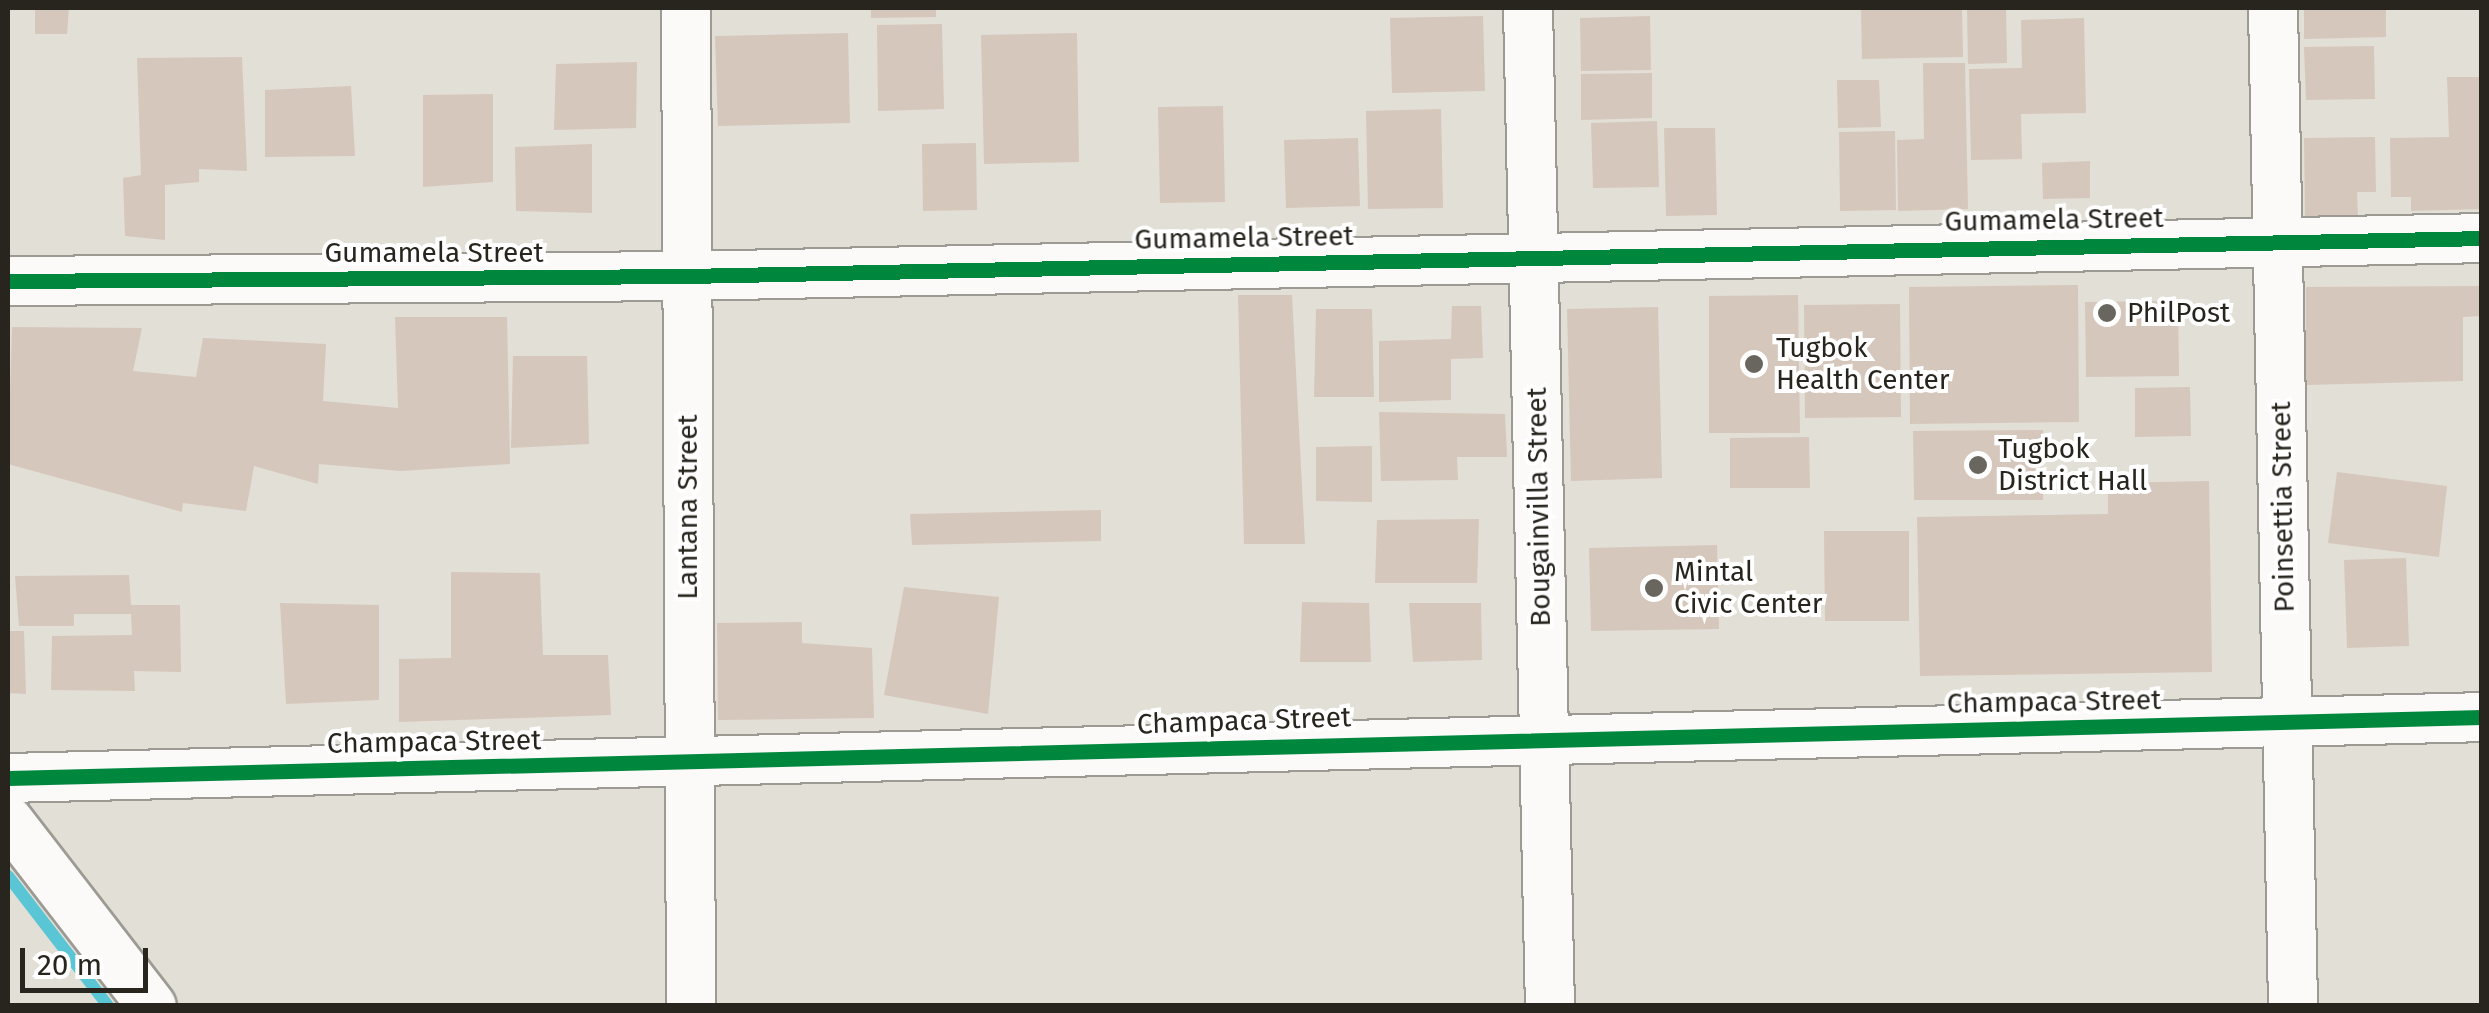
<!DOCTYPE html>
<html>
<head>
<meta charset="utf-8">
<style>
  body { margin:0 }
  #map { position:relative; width:2489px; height:1013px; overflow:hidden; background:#e2dfd6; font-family:"Fira Sans",sans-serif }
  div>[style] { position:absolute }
  .stream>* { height:12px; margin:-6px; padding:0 6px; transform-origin:6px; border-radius:6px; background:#5ac5d4 }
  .building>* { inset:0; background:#d6c7bc }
  .roads { filter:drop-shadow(2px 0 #9c9a93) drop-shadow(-2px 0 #9c9a93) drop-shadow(0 2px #9c9a93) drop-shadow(0 -2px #9c9a93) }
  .street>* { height:48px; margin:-24px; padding:0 24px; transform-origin:24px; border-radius:24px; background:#fbfaf9 }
  .cycleway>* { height:15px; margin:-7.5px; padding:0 7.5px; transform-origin:7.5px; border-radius:7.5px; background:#00873e }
  .dots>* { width:28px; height:28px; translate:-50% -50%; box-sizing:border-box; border:5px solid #fff; border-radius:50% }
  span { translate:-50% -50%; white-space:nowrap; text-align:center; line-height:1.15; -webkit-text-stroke:8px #fff; paint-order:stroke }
  .street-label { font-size:28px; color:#27251e }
  .poi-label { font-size:28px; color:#27251e }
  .left { translate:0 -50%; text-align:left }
  .frame { position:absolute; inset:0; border:10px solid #27251e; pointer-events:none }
  .scale { position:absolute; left:20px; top:948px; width:128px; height:45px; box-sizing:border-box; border:5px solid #27251e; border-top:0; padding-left:12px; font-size:30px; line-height:35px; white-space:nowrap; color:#27251e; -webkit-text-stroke:8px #fff; paint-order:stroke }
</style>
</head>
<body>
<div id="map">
  <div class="stream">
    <i style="left:8px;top:876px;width:164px;rotate:52.4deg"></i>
  </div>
  <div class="building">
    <i style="clip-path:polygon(35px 8px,69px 8px,67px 34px,35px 34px)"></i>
    <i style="clip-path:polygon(871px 8px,936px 8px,936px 17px,871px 18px)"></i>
    <i style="clip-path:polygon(1861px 8px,1962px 8px,1963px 57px,1862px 59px)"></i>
    <i style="clip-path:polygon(1967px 8px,2006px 8px,2007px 63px,1968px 64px)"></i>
    <i style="clip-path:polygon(2304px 8px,2386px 8px,2386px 37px,2304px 39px)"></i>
    <i style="clip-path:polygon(1483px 16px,1485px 91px,1392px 93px,1390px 18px)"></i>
    <i style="clip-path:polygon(1650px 16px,1651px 70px,1581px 71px,1580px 18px)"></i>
    <i style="clip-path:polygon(2084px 18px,2086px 113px,2021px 114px,2022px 159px,1971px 160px,1969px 69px,2022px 68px,2021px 20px)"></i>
    <i style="clip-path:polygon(942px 24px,944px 109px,878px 111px,877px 25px)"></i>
    <i style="clip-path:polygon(848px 33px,850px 123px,718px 126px,715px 36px)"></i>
    <i style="clip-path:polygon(1077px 33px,1079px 162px,984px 164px,981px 35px)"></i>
    <i style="clip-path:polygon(2374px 46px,2375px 99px,2306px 100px,2304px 47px)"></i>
    <i style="clip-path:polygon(242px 57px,247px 171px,199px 169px,199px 182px,165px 185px,165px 240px,125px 236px,123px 178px,141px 175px,137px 58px)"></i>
    <i style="clip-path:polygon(637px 62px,636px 128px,554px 130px,556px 64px)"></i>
    <i style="clip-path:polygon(1923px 63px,1965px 63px,1968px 209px,1898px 211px,1897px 140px,1924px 139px)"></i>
    <i style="clip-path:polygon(1652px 73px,1652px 118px,1581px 120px,1581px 74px)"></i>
    <i style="clip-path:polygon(2447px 77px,2482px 77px,2482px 209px,2411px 211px,2411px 197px,2391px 197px,2390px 138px,2449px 137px)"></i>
    <i style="clip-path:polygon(1837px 80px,1879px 80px,1881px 127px,1838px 128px)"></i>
    <i style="clip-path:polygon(351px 86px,355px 156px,265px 157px,265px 90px)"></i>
    <i style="clip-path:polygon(493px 94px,493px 182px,423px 187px,423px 95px)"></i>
    <i style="clip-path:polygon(1223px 106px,1225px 202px,1160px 203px,1158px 107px)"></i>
    <i style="clip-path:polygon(1441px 109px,1443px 208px,1368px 209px,1366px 111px)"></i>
    <i style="clip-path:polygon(1657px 121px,1659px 187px,1593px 188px,1591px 123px)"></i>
    <i style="clip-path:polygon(1664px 128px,1715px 128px,1717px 215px,1666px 216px)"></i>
    <i style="clip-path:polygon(1895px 131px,1896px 210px,1840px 211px,1839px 132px)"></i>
    <i style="clip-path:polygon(2375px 137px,2376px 192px,2357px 192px,2358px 218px,2305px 219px,2304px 138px)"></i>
    <i style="clip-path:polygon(1358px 138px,1360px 206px,1286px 208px,1284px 140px)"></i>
    <i style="clip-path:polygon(976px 143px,977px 210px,923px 211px,922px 144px)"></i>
    <i style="clip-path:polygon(592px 144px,592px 213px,516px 211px,515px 147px)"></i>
    <i style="clip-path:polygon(2090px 161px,2090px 198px,2043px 199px,2042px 163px)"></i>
    <i style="clip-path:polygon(2078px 285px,2079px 422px,1910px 424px,1909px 287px)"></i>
    <i style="clip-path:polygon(2482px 286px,2482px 316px,2463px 317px,2463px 381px,2306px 385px,2306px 287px)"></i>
    <i style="clip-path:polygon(1238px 295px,1292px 295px,1305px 544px,1244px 544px)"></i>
    <i style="clip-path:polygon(1798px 295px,1800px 433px,1709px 433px,1709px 296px)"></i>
    <i style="clip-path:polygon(2178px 301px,2179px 376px,2086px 377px,2085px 302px)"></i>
    <i style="clip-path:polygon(1900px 304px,1901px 417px,1805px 418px,1804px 305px)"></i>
    <i style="clip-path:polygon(1452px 306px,1481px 306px,1483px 358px,1451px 359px,1451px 400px,1379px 402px,1379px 341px,1451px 339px)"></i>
    <i style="clip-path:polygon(1658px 307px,1662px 478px,1571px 481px,1567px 309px)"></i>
    <i style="clip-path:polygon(1316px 309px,1372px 309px,1374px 397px,1314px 397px)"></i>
    <i style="clip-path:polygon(395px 317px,507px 317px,510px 464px,401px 471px,319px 464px,318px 484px,254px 466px,246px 511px,183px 503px,182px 512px,8px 464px,12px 327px,142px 328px,133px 371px,196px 377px,203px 338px,326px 344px,323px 401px,398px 408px)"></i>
    <i style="clip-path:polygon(513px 356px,587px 356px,589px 444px,511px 448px)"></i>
    <i style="clip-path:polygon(2190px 387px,2191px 436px,2135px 437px,2135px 388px)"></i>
    <i style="clip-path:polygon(1379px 412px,1505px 414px,1507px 457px,1457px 457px,1458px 480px,1381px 481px)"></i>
    <i style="clip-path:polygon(2043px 430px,2043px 500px,1914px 500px,1913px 431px)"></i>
    <i style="clip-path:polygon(1809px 437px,1810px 488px,1730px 488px,1730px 438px)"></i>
    <i style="clip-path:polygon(1372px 446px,1372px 502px,1316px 501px,1316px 447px)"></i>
    <i style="clip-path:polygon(2337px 472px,2447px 486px,2439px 557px,2328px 543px)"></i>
    <i style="clip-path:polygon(2209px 481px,2212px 672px,1920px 676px,1917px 517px,2108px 514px,2108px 483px)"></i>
    <i style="clip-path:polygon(1101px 510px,1101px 541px,912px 545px,910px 514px)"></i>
    <i style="clip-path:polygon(1479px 519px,1477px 583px,1375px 583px,1377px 520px)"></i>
    <i style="clip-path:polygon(1824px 531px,1909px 531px,1909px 621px,1825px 621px)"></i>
    <i style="clip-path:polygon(1717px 545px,1719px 629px,1591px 631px,1589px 548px)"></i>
    <i style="clip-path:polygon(2406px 558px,2409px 646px,2347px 648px,2344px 560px)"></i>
    <i style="clip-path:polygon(451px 572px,540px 573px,543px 655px,608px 655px,611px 715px,399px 722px,399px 659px,451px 658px)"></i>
    <i style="clip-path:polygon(129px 575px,131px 605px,180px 605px,181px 672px,134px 671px,135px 691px,51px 690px,52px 636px,132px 635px,131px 614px,74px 614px,74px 626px,19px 626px,15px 576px)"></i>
    <i style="clip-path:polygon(904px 587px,999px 597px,988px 714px,884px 695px)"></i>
    <i style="clip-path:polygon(1302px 602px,1369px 603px,1371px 662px,1300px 662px)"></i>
    <i style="clip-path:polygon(280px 603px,379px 605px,379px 700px,286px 704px)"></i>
    <i style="clip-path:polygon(1409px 603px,1481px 603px,1482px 660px,1413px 662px)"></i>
    <i style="clip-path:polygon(802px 622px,802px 643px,872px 648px,874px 718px,718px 720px,717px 623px)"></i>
    <i style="clip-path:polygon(8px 631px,24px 631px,26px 694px,8px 693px)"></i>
  </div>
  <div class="roads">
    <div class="street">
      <i style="left:686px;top:8px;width:998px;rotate:89.71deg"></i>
      <i style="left:1528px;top:8px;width:998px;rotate:88.74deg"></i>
      <i style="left:2273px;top:8px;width:998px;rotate:88.85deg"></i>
      <i style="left:8px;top:281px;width:679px;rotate:-0.42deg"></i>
      <i style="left:687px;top:276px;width:1795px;rotate:-1.21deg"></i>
      <i style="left:8px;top:778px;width:2475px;rotate:-1.41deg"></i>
      <i style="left:8px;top:820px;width:235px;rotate:52.3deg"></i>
    </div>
  </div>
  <div class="cycleway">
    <i style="left:8px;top:281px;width:679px;rotate:-0.42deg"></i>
    <i style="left:687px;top:276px;width:1795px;rotate:-1.21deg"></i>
    <i style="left:8px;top:778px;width:2475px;rotate:-1.41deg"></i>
  </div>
  <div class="dots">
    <i style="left:2107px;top:313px;background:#68665e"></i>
    <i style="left:1754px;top:364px;background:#68665e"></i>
    <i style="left:1978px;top:465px;background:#68665e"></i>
    <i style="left:1654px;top:588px;background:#68665e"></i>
  </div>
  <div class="street-label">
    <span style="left:2054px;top:220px;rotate:-1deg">Gumamela Street</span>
    <span style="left:1244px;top:238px;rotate:-1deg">Gumamela Street</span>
    <span style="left:434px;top:253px">Gumamela Street</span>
    <span style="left:688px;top:507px;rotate:-90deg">Lantana Street</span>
    <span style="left:1539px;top:507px;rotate:-91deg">Bougainvilla Street</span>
    <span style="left:2283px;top:507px;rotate:-91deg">Poinsettia Street</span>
    <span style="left:2054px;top:702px;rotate:-1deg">Champaca Street</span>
    <span style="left:1244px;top:721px;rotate:-2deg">Champaca Street</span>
    <span style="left:434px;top:742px;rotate:-1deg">Champaca Street</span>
  </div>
  <div class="poi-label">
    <span class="left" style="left:2127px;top:313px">PhilPost</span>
    <span class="left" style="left:1776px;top:364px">Tugbok<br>Health Center</span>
    <span class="left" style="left:1998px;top:465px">Tugbok<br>District Hall</span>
    <span class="left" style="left:1674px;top:588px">Mintal<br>Civic Center</span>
  </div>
  <div class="frame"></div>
  <div class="scale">20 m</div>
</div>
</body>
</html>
